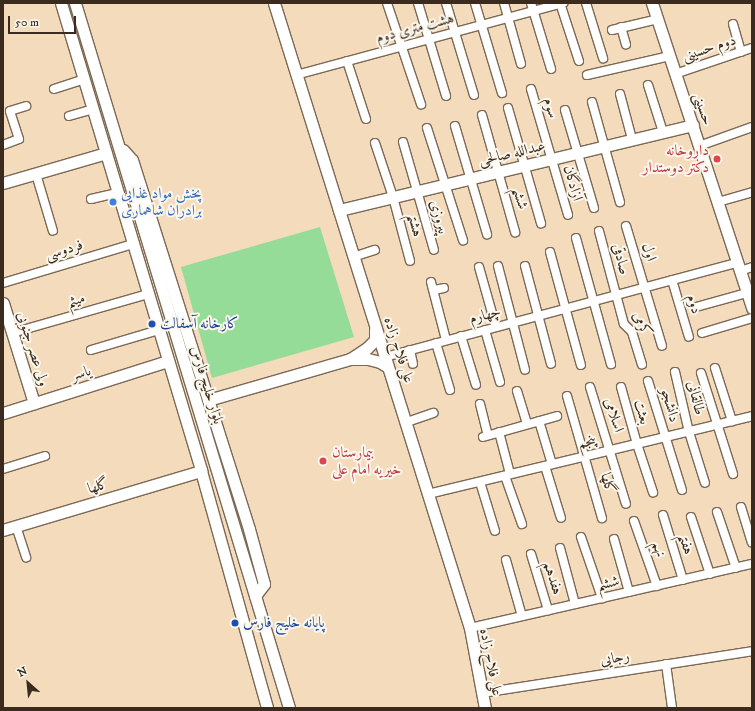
<!DOCTYPE html>
<html>
<head>
<meta charset="utf-8">
<style>
  body { margin:0 }
  #map { position:relative; width:755px; height:711px; overflow:hidden; background:#f3dbbc; font-family:"IM FELL DW Pica",Amiri,serif }
  div>[style] { position:absolute }
  .green>* { inset:0; background:#94dc97 }
  .roads { filter:drop-shadow(1px 0 #7b6855) drop-shadow(-1px 0 #7b6855) drop-shadow(0 1px #7b6855) drop-shadow(0 -1px #7b6855) }
  .street>* { height:8px; margin:-4px; padding:0 4px; transform-origin:4px; border-radius:4px; background:#fff }
  .secondary>* { height:11px; margin:-5.5px; padding:0 5.5px; transform-origin:5.5px; border-radius:5.5px; background:#fff }
  .dots>* { width:11px; height:11px; translate:-50% -50%; box-sizing:border-box; border:2px solid #fbf7ec; border-radius:50% }
  span { translate:-50% -50%; white-space:nowrap; text-align:center; line-height:1.15; -webkit-text-stroke:4px #fbf7ec; paint-order:stroke }
  .street-label { font-size:15px; color:#3b2a1e }
  .health-label { font-size:15px; color:#be3a42 }
  .right { translate:-100% -50%; text-align:right }
  .left { translate:0 -50%; text-align:left }
  .shop-label { font-size:15px; color:#366cbe }
  .transit-label { font-size:15px; color:#164399 }
  .frame { position:absolute; inset:0; border:4px solid #3b2a1e; pointer-events:none }
  .north { position:absolute; left:8px; top:663px; width:40px; height:40px; -webkit-text-stroke:3px #fbf7ec; paint-order:stroke; rotate:333deg; font-size:11px; font-weight:700; line-height:16px; text-align:center; color:#3b2a1e }
  .north::after { content:''; display:block; margin:auto; width:14px; height:18px; background:#3b2a1e; clip-path:polygon(50% 0,100% 100%,50% 72%,0 100%) }
  .scale { position:absolute; left:8px; top:16px; width:68px; height:18px; box-sizing:border-box; border:2px solid #3b2a1e; border-top:0; padding-left:5px; font-size:12px; line-height:14px; white-space:nowrap; color:#3b2a1e; -webkit-text-stroke:3px #fbf7ec; paint-order:stroke }
</style>
</head>
<body>
<div id="map">
  <div class="green">
    <i style="clip-path:polygon(320px 227px,354px 337px,212px 378px,181px 267px)"></i>
  </div>
  <div class="roads">
    <div class="street">
      <i style="left:387px;top:3px;width:107px;rotate:71.4deg"></i>
      <i style="left:418px;top:3px;width:97px;rotate:73.2deg"></i>
      <i style="left:446px;top:3px;width:96px;rotate:73.1deg"></i>
      <i style="left:475px;top:3px;width:94px;rotate:73.3deg"></i>
      <i style="left:504px;top:3px;width:63px;rotate:74.4deg"></i>
      <i style="left:531px;top:3px;width:69px;rotate:73.1deg"></i>
      <i style="left:560px;top:3px;width:61px;rotate:71.9deg"></i>
      <i style="left:586px;top:3px;width:58px;rotate:72.8deg"></i>
      <i style="left:733px;top:24px;width:29px;rotate:74deg"></i>
      <i style="left:621px;top:27px;width:18px;rotate:74deg"></i>
      <i style="left:612px;top:30px;width:47px;rotate:-13.4deg"></i>
      <i style="left:347px;top:61px;width:61px;rotate:71.9deg"></i>
      <i style="left:675px;top:74px;width:81px;rotate:-18.7deg"></i>
      <i style="left:296px;top:75px;width:277px;rotate:-15.1deg"></i>
      <i style="left:587px;top:75px;width:85px;rotate:-12.9deg"></i>
      <i style="left:648px;top:85px;width:49px;rotate:72.3deg"></i>
      <i style="left:54px;top:89px;width:32px;rotate:-18deg"></i>
      <i style="left:531px;top:89px;width:131px;rotate:73.6deg"></i>
      <i style="left:620px;top:94px;width:47px;rotate:75.1deg"></i>
      <i style="left:592px;top:102px;width:104px;rotate:74.4deg"></i>
      <i style="left:508px;top:108px;width:120px;rotate:74deg"></i>
      <i style="left:565px;top:110px;width:102px;rotate:73.5deg"></i>
      <i style="left:482px;top:115px;width:122px;rotate:74.2deg"></i>
      <i style="left:69px;top:116px;width:25px;rotate:-16deg"></i>
      <i style="left:455px;top:126px;width:113px;rotate:73.5deg"></i>
      <i style="left:427px;top:128px;width:118px;rotate:72.2deg"></i>
      <i style="left:403px;top:142px;width:112px;rotate:74deg"></i>
      <i style="left:375px;top:143px;width:57px;rotate:71.6deg"></i>
      <i style="left:393px;top:197px;width:66px;rotate:75.1deg"></i>
      <i style="left:3px;top:145px;width:17px;rotate:-21deg"></i>
      <i style="left:19px;top:139px;width:29px;rotate:-108deg"></i>
      <i style="left:10px;top:111px;width:17px;rotate:-17deg"></i>
      <i style="left:699px;top:146px;width:56px;rotate:-19.7deg"></i>
      <i style="left:36px;top:174px;width:59px;rotate:73.4deg"></i>
      <i style="left:91px;top:199px;width:28px;rotate:-13deg"></i>
      <i style="left:718px;top:202px;width:35px;rotate:-16deg"></i>
      <i style="left:626px;top:226px;width:125px;rotate:73.3deg"></i>
      <i style="left:599px;top:231px;width:96px;rotate:75deg"></i>
      <i style="left:624px;top:324px;width:11px;rotate:45deg"></i>
      <i style="left:632px;top:332px;width:34px;rotate:73deg"></i>
      <i style="left:576px;top:238px;width:131px;rotate:74.5deg"></i>
      <i style="left:550px;top:252px;width:117px;rotate:74.7deg"></i>
      <i style="left:353px;top:257px;width:23px;rotate:-18deg"></i>
      <i style="left:498px;top:266px;width:107px;rotate:75.4deg"></i>
      <i style="left:525px;top:266px;width:101px;rotate:75.1deg"></i>
      <i style="left:479px;top:267px;width:62px;rotate:74.2deg"></i>
      <i style="left:740px;top:271px;width:13px;rotate:-18deg"></i>
      <i style="left:672px;top:280px;width:59px;rotate:73.4deg"></i>
      <i style="left:431px;top:282px;width:60px;rotate:75.5deg"></i>
      <i style="left:3px;top:283px;width:136px;rotate:-16.7deg"></i>
      <i style="left:434px;top:290px;width:10px;rotate:-11deg"></i>
      <i style="left:696px;top:307px;width:53px;rotate:-15.4deg"></i>
      <i style="left:485px;top:330px;width:54px;rotate:73.9deg"></i>
      <i style="left:12px;top:333px;width:141px;rotate:-16deg"></i>
      <i style="left:702px;top:333px;width:52px;rotate:-16.7deg"></i>
      <i style="left:461px;top:336px;width:51px;rotate:73deg"></i>
      <i style="left:436px;top:343px;width:49px;rotate:73.4deg"></i>
      <i style="left:91px;top:350px;width:71px;rotate:-16.4deg"></i>
      <i style="left:410px;top:350px;width:14px;rotate:78deg"></i>
      <i style="left:385px;top:357px;width:364px;rotate:-15deg"></i>
      <i style="left:715px;top:368px;width:56px;rotate:72.2deg"></i>
      <i style="left:675px;top:372px;width:62px;rotate:76.9deg"></i>
      <i style="left:689px;top:432px;width:53px;rotate:72.6deg"></i>
      <i style="left:701px;top:373px;width:106px;rotate:72.4deg"></i>
      <i style="left:648px;top:381px;width:114px;rotate:72.7deg"></i>
      <i style="left:590px;top:387px;width:122px;rotate:72.9deg"></i>
      <i style="left:621px;top:387px;width:59px;rotate:74.3deg"></i>
      <i style="left:637px;top:444px;width:51px;rotate:71.6deg"></i>
      <i style="left:517px;top:391px;width:34px;rotate:73deg"></i>
      <i style="left:567px;top:396px;width:127px;rotate:74deg"></i>
      <i style="left:480px;top:404px;width:32px;rotate:76deg"></i>
      <i style="left:539px;top:421px;width:45px;rotate:73.2deg"></i>
      <i style="left:407px;top:422px;width:28px;rotate:-19deg"></i>
      <i style="left:499px;top:432px;width:43px;rotate:75.3deg"></i>
      <i style="left:483px;top:437px;width:77px;rotate:-15.8deg"></i>
      <i style="left:545px;top:466px;width:54px;rotate:72.9deg"></i>
      <i style="left:3px;top:469px;width:44px;rotate:-17.2deg"></i>
      <i style="left:505px;top:476px;width:51px;rotate:70.5deg"></i>
      <i style="left:480px;top:482px;width:51px;rotate:73deg"></i>
      <i style="left:428px;top:494px;width:333px;rotate:-13.5deg"></i>
      <i style="left:741px;top:507px;width:37px;rotate:73deg"></i>
      <i style="left:717px;top:512px;width:59px;rotate:71.3deg"></i>
      <i style="left:663px;top:515px;width:68px;rotate:72.9deg"></i>
      <i style="left:691px;top:517px;width:60px;rotate:71.6deg"></i>
      <i style="left:634px;top:521px;width:69px;rotate:70.5deg"></i>
      <i style="left:16px;top:526px;width:33px;rotate:72deg"></i>
      <i style="left:581px;top:537px;width:65px;rotate:71deg"></i>
      <i style="left:614px;top:539px;width:55px;rotate:74.2deg"></i>
      <i style="left:560px;top:548px;width:58px;rotate:75deg"></i>
      <i style="left:531px;top:554px;width:59px;rotate:73.1deg"></i>
      <i style="left:506px;top:560px;width:58px;rotate:74.1deg"></i>
      <i style="left:470px;top:628px;width:289px;rotate:-12.8deg"></i>
      <i style="left:666px;top:664px;width:44px;rotate:82.2deg"></i>
      <i style="left:482px;top:693px;width:273px;rotate:-8.8deg"></i>
    </div>
    <div class="secondary">
      <i style="left:61px;top:3px;width:488px;rotate:73.3deg"></i>
      <i style="left:201px;top:471px;width:246px;rotate:74.4deg"></i>
      <i style="left:75px;top:3px;width:737px;rotate:73.11deg"></i>
      <i style="left:274px;top:3px;width:655px;rotate:72.59deg"></i>
      <i style="left:470px;top:628px;width:81px;rotate:79.4deg"></i>
      <i style="left:652px;top:3px;width:321px;rotate:71.8deg"></i>
      <i style="left:123px;top:150px;width:13px;rotate:48deg"></i>
      <i style="left:132px;top:160px;width:387px;rotate:72.4deg"></i>
      <i style="left:249px;top:529px;width:57px;rotate:74.7deg"></i>
      <i style="left:264px;top:584px;width:15px;rotate:127deg"></i>
      <i style="left:3px;top:183px;width:107px;rotate:-16.2deg"></i>
      <i style="left:339px;top:210px;width:364px;rotate:-13.5deg"></i>
      <i style="left:3px;top:303px;width:105px;rotate:72.8deg"></i>
      <i style="left:350px;top:359px;width:20px;rotate:-33deg"></i>
      <i style="left:367px;top:348px;width:11px;rotate:-45deg"></i>
      <i style="left:375px;top:340px;width:10px;rotate:-90deg"></i>
      <i style="left:208px;top:400px;width:148px;rotate:-16.1deg"></i>
      <i style="left:350px;top:359px;width:18px"></i>
      <i style="left:368px;top:359px;width:12px;rotate:14deg"></i>
      <i style="left:380px;top:362px;width:9px;rotate:32deg"></i>
      <i style="left:3px;top:413px;width:173px;rotate:-17.5deg"></i>
      <i style="left:3px;top:530px;width:207px;rotate:-16.6deg"></i>
    </div>
  </div>
  <div class="dots">
    <i style="left:717px;top:159px;background:#e0444e"></i>
    <i style="left:113px;top:202px;background:#3f7fe0"></i>
    <i style="left:152px;top:324px;background:#1a4fb4"></i>
    <i style="left:323px;top:461px;background:#e0444e"></i>
    <i style="left:235px;top:623px;background:#1a4fb4"></i>
  </div>
  <div class="street-label">
    <span style="left:415px;top:28px;rotate:-15deg">هشت متری دوم</span>
    <span style="left:709px;top:48px;rotate:-18deg">دوم حسینی</span>
    <span style="left:551px;top:108px;rotate:74deg">سوم</span>
    <span style="left:703px;top:109px;rotate:72deg">حسینی</span>
    <span style="left:512px;top:153px;rotate:-13deg">عبدالله صالحی</span>
    <span style="left:573px;top:183px;rotate:74deg">آزادگان</span>
    <span style="left:520px;top:198px;rotate:73deg">ششم</span>
    <span style="left:439px;top:217px;rotate:75deg">پیروزی</span>
    <span style="left:415px;top:225px;rotate:75deg">هشتم</span>
    <span style="left:64px;top:250px;rotate:-17deg">فردوسی</span>
    <span style="left:649px;top:252px;rotate:72deg">اول</span>
    <span style="left:621px;top:259px;rotate:75deg">صادقی</span>
    <span style="left:76px;top:300px;rotate:-16deg">میثم</span>
    <span style="left:694px;top:304px;rotate:73deg">دوم</span>
    <span style="left:485px;top:315px;rotate:-15deg">چهارم</span>
    <span style="left:642px;top:324px;rotate:65deg">کرمی</span>
    <span style="left:33px;top:349px;rotate:73deg">ولی عصر جنوبی</span>
    <span style="left:399px;top:350px;rotate:72deg">علی فلاح زاده</span>
    <span style="left:81px;top:373px;rotate:-17deg">یاسر</span>
    <span style="left:207px;top:385px;rotate:73deg">بلوار خلیج فارس</span>
    <span style="left:696px;top:398px;rotate:77deg">طالقانی</span>
    <span style="left:670px;top:405px;rotate:74deg">دانشجو</span>
    <span style="left:642px;top:412px;rotate:75deg">بعثت</span>
    <span style="left:614px;top:415px;rotate:72deg">اسلامی</span>
    <span style="left:587px;top:442px;rotate:-13deg">پنجم</span>
    <span style="left:608px;top:483px;rotate:74deg">گلها</span>
    <span style="left:98px;top:486px;rotate:-17deg">گلها</span>
    <span style="left:686px;top:544px;rotate:73deg">هفتم</span>
    <span style="left:659px;top:549px;rotate:71deg">نهم</span>
    <span style="left:553px;top:578px;rotate:73deg">هفدهم</span>
    <span style="left:608px;top:583px;rotate:-13deg">ششم</span>
    <span style="left:615px;top:658px;rotate:-9deg">رجایی</span>
    <span style="left:491px;top:662px;rotate:79deg">علی فلاح زاده</span>
  </div>
  <div class="health-label">
    <span class="right" style="left:709px;top:159px">داروخانه<br>دکتر دوستدار</span>
    <span class="left" style="left:332px;top:461px">بیمارستان<br>خیریه امام علی</span>
  </div>
  <div class="shop-label">
    <span class="left" style="left:121px;top:202px">پخش مواد غذایی<br>برادران شاهماری</span>
  </div>
  <div class="transit-label">
    <span class="left" style="left:160px;top:324px">کارخانه آسفالت</span>
    <span class="left" style="left:243px;top:623px">پایانه خلیج فارس</span>
  </div>
  <div class="frame"></div>
  <div class="north">N</div>
  <div class="scale">50 m</div>
</div>
</body>
</html>
